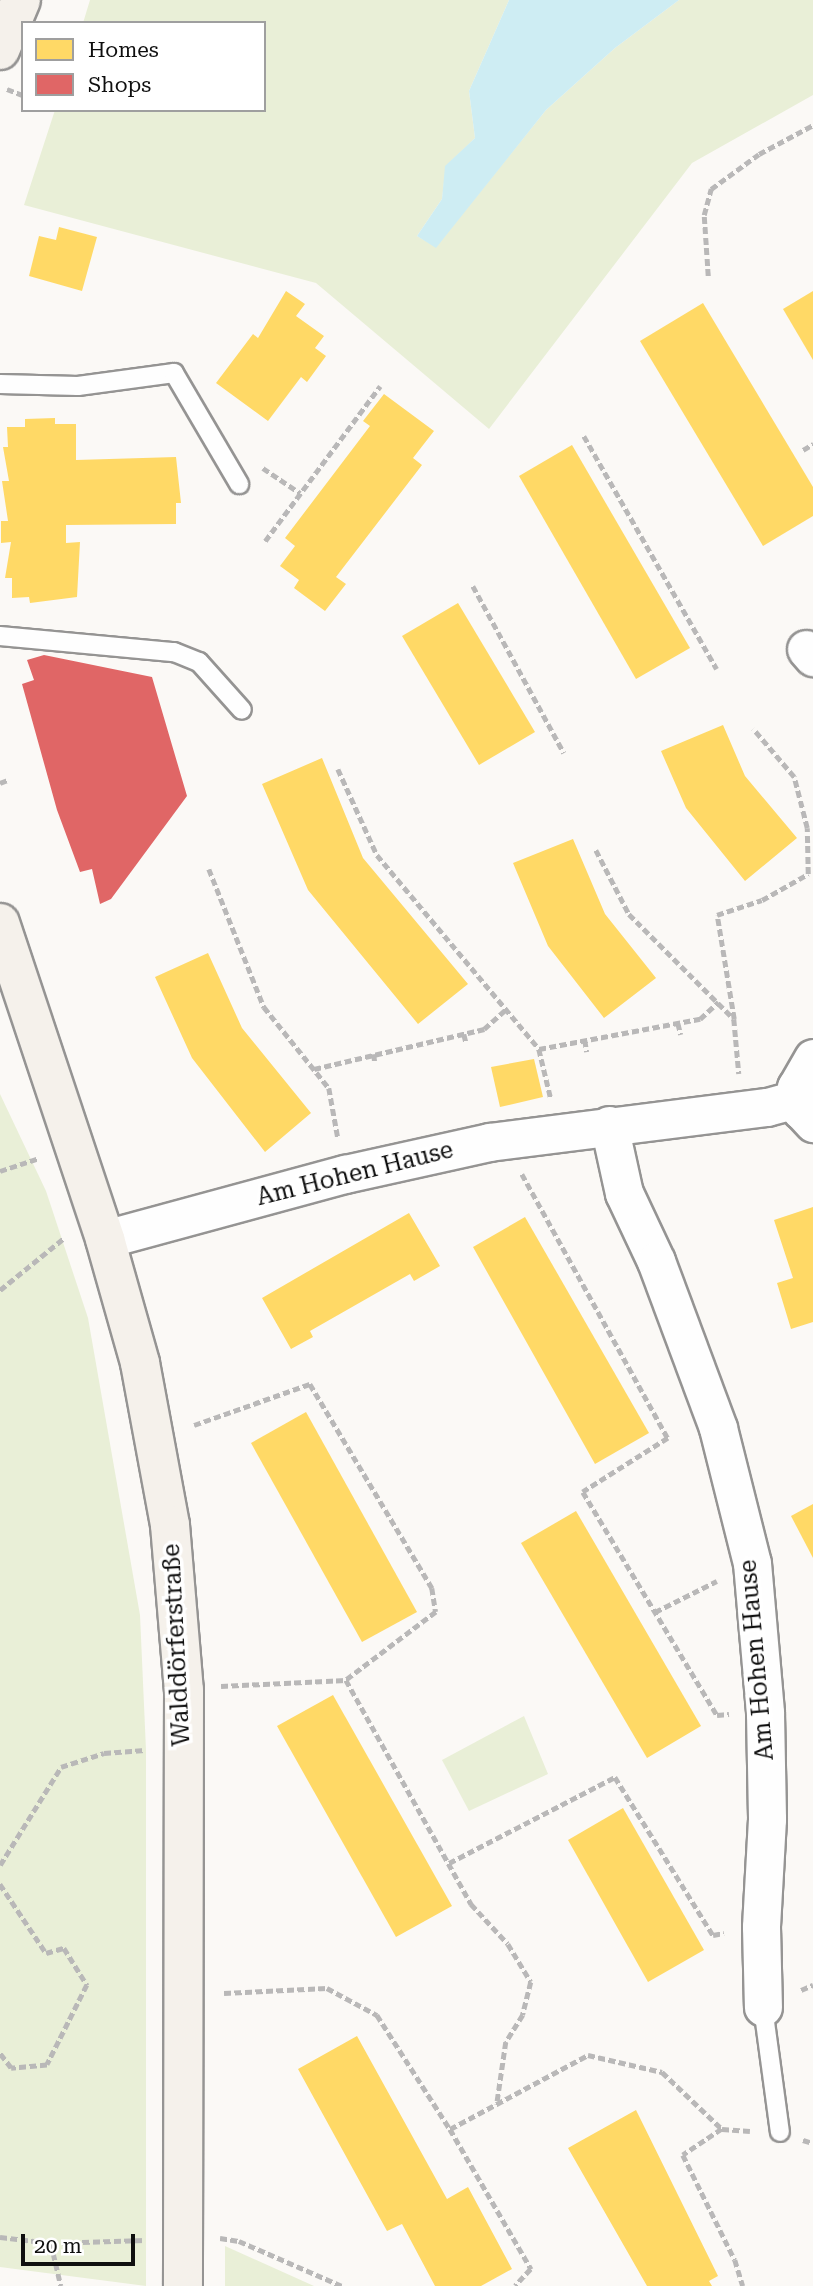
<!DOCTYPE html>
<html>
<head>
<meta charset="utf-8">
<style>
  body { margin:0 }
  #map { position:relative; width:813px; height:2286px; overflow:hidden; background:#fbf9f6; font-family:"Roboto Serif",serif }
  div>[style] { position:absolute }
  .green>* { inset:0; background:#e9efd7 }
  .water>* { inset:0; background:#ceedf3 }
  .homes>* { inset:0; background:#ffd966 }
  .shops>* { inset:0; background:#e06666 }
  .path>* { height:4.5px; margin-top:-2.25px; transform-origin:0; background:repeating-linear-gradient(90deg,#b9b8b8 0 7px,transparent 0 10.5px) }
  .roads { filter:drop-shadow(2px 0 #959493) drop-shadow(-2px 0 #959493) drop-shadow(0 2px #959493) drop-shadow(0 -2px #959493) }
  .lane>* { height:18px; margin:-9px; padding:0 9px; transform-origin:9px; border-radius:9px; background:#fefefe }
  .street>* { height:37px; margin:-18.5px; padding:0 18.5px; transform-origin:18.5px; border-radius:18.5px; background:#fefefe }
  .secondary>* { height:38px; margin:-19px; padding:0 19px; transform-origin:19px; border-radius:19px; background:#f5f1eb }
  span { translate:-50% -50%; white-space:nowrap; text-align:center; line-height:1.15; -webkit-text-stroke:7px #fff; paint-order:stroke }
  .street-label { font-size:24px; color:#0f0f0f }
  .legend { position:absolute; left:21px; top:21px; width:245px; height:91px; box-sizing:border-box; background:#fff; border:2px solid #9f9f9f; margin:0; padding:9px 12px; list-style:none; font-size:21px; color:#0f0f0f }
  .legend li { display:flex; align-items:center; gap:14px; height:35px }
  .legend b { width:35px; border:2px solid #9f9f9f }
  .scale { position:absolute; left:21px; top:2234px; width:114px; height:32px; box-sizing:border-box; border:4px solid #0f0f0f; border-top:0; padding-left:9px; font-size:21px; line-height:24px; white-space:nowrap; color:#0f0f0f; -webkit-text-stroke:5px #fff; paint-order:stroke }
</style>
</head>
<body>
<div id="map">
  <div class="green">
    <i style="clip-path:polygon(90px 0,509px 0,469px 91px,475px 138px,446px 166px,442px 199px,417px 236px,436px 247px,546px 110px,615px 48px,679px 0,813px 0,813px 95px,692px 163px,489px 429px,316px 283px,24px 205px,55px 110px,264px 110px,264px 23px,83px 23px)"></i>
    <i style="clip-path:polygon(0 1094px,46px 1191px,88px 1318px,140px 1615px,146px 1750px,146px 2286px,0 2267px)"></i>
    <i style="clip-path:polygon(524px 1716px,548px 1774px,469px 1811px,442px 1760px)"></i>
    <i style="clip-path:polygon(225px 2246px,314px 2286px,225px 2286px)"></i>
  </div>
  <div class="water">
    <i style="clip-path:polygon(509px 0,679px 0,615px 48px,546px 110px,436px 248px,417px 236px,442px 199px,445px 166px,475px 138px,469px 91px)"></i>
  </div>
  <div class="homes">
    <i style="clip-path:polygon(59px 227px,97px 237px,82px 291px,29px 276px,39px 236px,56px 240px)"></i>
    <i style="clip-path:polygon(286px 291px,305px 304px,296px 316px,324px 336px,315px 348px,326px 356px,307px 382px,301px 377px,268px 421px,216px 383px,253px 334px,258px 338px)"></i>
    <i style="clip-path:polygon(813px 291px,813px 360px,783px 309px)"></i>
    <i style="clip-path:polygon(703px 303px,813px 487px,813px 516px,763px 546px,640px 341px)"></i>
    <i style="clip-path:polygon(384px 394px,434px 431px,413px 458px,422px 465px,336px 577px,346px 584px,325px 611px,294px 588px,299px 580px,280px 566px,295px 546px,285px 538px,370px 426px,363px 421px)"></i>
    <i style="clip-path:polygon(55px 418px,55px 424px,76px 424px,76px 460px,176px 457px,181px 503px,176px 503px,176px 524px,66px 525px,66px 543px,80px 542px,77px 597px,30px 603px,29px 597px,12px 598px,12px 578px,5px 578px,11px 542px,1px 543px,1px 521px,8px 521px,2px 481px,9px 481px,3px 447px,8px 447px,7px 427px,25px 427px,25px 419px)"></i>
    <i style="clip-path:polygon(572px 445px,690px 648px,636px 679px,519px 476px)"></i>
    <i style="clip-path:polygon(458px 603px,535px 732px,479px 765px,402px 636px)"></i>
    <i style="clip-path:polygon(723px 725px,745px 776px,797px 838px,745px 881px,686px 808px,661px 751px)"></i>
    <i style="clip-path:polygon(322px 758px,363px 858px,468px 984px,418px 1024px,308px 890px,262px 784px)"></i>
    <i style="clip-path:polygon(573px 839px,605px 914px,656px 978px,604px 1018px,548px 946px,513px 863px)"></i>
    <i style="clip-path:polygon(208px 953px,242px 1028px,311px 1113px,265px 1152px,192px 1058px,155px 977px)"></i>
    <i style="clip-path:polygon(534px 1059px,543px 1097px,500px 1107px,491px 1067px)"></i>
    <i style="clip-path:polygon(813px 1207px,813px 1322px,791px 1329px,777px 1283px,793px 1278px,774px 1220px)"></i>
    <i style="clip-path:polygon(409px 1213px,440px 1266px,414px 1281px,410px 1274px,310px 1331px,313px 1337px,291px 1349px,262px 1298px)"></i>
    <i style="clip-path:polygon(525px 1217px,649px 1433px,595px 1464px,473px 1247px)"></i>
    <i style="clip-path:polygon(306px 1412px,417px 1612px,362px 1642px,251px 1443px)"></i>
    <i style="clip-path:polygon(813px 1504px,813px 1558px,791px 1516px)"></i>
    <i style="clip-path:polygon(576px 1511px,701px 1726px,647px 1758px,521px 1543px)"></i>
    <i style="clip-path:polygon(333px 1695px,452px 1906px,396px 1937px,277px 1726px)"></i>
    <i style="clip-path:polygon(623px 1808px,704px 1950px,648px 1982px,568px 1840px)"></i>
    <i style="clip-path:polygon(357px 2036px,447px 2199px,468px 2187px,512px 2269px,481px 2286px,435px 2286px,402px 2224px,387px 2231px,298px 2069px)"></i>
    <i style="clip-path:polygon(636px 2110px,718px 2276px,709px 2281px,712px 2286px,647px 2286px,568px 2148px)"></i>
  </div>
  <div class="shops">
    <i style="clip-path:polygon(44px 655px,152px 677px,187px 796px,111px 899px,100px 904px,92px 869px,80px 872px,57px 810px,22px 684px,34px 680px,27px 660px)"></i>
  </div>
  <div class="path">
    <i style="left:7px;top:89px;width:17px;rotate:21deg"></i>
    <i style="left:708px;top:276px;width:61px;rotate:-93.8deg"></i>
    <i style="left:704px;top:215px;width:27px;rotate:-75deg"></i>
    <i style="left:711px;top:189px;width:59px;rotate:-36.1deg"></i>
    <i style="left:759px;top:154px;width:61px;rotate:-28.2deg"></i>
    <i style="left:584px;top:436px;width:268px;rotate:60.3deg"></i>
    <i style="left:803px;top:450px;width:12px;rotate:-31deg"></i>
    <i style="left:263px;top:468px;width:45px;rotate:34deg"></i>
    <i style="left:265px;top:541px;width:193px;rotate:-53.4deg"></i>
    <i style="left:473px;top:586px;width:190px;rotate:61.4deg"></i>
    <i style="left:338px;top:769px;width:94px;rotate:65.6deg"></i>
    <i style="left:377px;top:855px;width:253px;rotate:50.1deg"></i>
    <i style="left:539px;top:1049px;width:51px;rotate:76.5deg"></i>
    <i style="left:0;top:783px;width:9px;rotate:-21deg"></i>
    <i style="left:596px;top:850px;width:72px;rotate:62.7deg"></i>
    <i style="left:629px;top:914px;width:148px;rotate:45deg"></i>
    <i style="left:734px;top:1019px;width:55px;rotate:84.8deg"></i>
    <i style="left:209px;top:869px;width:149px;rotate:68.3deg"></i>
    <i style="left:264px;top:1007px;width:104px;rotate:51.3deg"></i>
    <i style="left:329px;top:1088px;width:51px;rotate:79.8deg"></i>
    <i style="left:734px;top:1019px;width:105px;rotate:-99.3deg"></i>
    <i style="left:717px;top:915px;width:47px;rotate:-18.4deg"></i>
    <i style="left:762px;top:900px;width:53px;rotate:-29.5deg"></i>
    <i style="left:808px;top:874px;width:46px;rotate:-91.2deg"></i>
    <i style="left:807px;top:828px;width:53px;rotate:-104.3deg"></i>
    <i style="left:794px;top:777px;width:63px;rotate:-130.5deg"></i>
    <i style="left:678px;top:1023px;width:12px;rotate:76deg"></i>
    <i style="left:464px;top:1034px;width:8px;rotate:76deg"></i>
    <i style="left:585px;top:1040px;width:12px;rotate:81deg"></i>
    <i style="left:539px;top:1049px;width:164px;rotate:-10.6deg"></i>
    <i style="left:700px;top:1019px;width:25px;rotate:-43deg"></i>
    <i style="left:374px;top:1054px;width:9px;rotate:84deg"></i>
    <i style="left:314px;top:1069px;width:175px;rotate:-13.2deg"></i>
    <i style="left:484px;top:1029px;width:30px;rotate:-42deg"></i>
    <i style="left:0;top:1171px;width:41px;rotate:-18.4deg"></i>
    <i style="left:522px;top:1174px;width:302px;rotate:61.1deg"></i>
    <i style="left:668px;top:1438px;width:101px;rotate:147.6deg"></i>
    <i style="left:583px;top:1492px;width:260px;rotate:59deg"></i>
    <i style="left:717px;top:1715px;width:12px;rotate:-5deg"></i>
    <i style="left:0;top:1290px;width:82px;rotate:-39.1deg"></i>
    <i style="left:194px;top:1425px;width:123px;rotate:-19.5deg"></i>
    <i style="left:310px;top:1384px;width:238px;rotate:59.1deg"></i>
    <i style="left:432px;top:1588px;width:24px;rotate:81deg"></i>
    <i style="left:436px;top:1612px;width:113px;rotate:142.9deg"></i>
    <i style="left:346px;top:1680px;width:257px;rotate:60.8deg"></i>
    <i style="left:471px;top:1904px;width:54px;rotate:47.2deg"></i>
    <i style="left:508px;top:1944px;width:44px;rotate:58.8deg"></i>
    <i style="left:531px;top:1982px;width:34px;rotate:104deg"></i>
    <i style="left:523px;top:2015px;width:32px;rotate:122deg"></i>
    <i style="left:506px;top:2042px;width:63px;rotate:98.3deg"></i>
    <i style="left:655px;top:1612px;width:69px;rotate:-26.6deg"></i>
    <i style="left:221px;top:1686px;width:125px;rotate:-2.7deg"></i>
    <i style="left:449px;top:1863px;width:187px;rotate:-27.4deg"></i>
    <i style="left:615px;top:1777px;width:186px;rotate:58.2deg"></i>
    <i style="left:713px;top:1935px;width:11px;rotate:-10deg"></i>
    <i style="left:0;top:1865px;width:115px;rotate:-58.1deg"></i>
    <i style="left:61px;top:1767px;width:45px;rotate:-18deg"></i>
    <i style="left:104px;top:1753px;width:41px;rotate:-4.2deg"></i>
    <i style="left:0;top:1884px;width:83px;rotate:56.3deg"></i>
    <i style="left:46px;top:1953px;width:19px;rotate:-16deg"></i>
    <i style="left:64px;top:1948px;width:44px;rotate:58.1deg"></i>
    <i style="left:87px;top:1985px;width:89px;rotate:116.6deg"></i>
    <i style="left:47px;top:2065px;width:36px;rotate:175deg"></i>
    <i style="left:11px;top:2068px;width:18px;rotate:-128deg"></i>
    <i style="left:801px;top:1990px;width:13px;rotate:-23deg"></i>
    <i style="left:224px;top:1993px;width:103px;rotate:-2.8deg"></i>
    <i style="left:327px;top:1988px;width:57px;rotate:28.4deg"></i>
    <i style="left:377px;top:2015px;width:135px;rotate:57.4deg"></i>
    <i style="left:450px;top:2129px;width:157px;rotate:-28.2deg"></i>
    <i style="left:588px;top:2055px;width:76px;rotate:12.9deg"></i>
    <i style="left:662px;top:2072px;width:83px;rotate:43.5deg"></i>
    <i style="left:722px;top:2129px;width:28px;rotate:4deg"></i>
    <i style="left:450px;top:2129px;width:162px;rotate:59.9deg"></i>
    <i style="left:531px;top:2269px;width:23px;rotate:133deg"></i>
    <i style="left:722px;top:2129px;width:47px;rotate:146.3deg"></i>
    <i style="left:683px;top:2155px;width:117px;rotate:63.7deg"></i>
    <i style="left:735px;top:2260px;width:27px;rotate:73deg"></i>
    <i style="left:803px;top:2140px;width:10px;rotate:17deg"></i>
    <i style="left:0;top:2237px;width:51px;rotate:6.7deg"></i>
    <i style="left:51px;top:2243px;width:94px;rotate:-1.8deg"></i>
    <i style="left:220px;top:2238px;width:19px;rotate:9deg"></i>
    <i style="left:239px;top:2241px;width:112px;rotate:23.6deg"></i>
    <i style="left:51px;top:2243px;width:44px;rotate:76.9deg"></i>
  </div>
  <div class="roads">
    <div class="lane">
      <i style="left:0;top:384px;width:78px;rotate:1.5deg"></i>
      <i style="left:78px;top:386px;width:97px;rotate:-7.7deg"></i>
      <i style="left:174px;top:373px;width:129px;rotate:59.6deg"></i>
      <i style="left:0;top:636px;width:175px;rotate:5.3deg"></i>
      <i style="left:174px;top:652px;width:27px;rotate:22deg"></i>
      <i style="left:199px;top:662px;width:64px;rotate:48.1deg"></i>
      <i style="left:763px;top:2007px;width:126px;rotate:82.3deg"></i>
    </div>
    <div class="street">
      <i style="left:806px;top:649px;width:11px;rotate:49deg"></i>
      <i style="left:813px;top:1058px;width:34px;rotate:120deg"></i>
      <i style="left:796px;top:1087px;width:24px;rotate:78deg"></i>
      <i style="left:801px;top:1110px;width:18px;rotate:47deg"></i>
      <i style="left:609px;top:1125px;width:70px;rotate:77.6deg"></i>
      <i style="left:624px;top:1193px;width:75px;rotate:64.8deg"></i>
      <i style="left:656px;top:1261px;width:178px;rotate:69.6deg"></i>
      <i style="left:718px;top:1428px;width:139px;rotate:75.9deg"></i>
      <i style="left:752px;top:1563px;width:151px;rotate:85deg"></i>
      <i style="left:765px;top:1713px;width:106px;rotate:88.9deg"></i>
      <i style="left:767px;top:1819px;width:108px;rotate:93.2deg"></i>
      <i style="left:761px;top:1927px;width:80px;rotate:88.6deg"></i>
      <i style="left:105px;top:1239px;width:249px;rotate:-15.2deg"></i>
      <i style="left:345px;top:1174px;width:148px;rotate:-12.5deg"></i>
      <i style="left:489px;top:1142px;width:280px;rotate:-7.2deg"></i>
      <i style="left:767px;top:1107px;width:30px;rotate:-15deg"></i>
    </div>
    <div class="secondary">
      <i style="left:0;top:50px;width:54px;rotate:-67.2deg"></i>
      <i style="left:0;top:923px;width:333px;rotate:71.6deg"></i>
      <i style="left:105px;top:1239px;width:129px;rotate:74.2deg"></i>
      <i style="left:140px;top:1363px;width:165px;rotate:79.5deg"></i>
      <i style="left:170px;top:1525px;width:166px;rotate:85.2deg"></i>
      <i style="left:184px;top:1690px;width:596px;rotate:90.1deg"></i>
    </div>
  </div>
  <div class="street-label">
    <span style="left:355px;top:1174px;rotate:-14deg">Am Hohen Hause</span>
    <span style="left:177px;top:1645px;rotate:-93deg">Walddörferstraße</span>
    <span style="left:757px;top:1660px;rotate:-95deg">Am Hohen Hause</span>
  </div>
  <ul class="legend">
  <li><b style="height:19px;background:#ffd966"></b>Homes</li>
  <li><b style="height:19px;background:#e06666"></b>Shops</li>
  </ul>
  <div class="scale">20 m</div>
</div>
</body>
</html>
